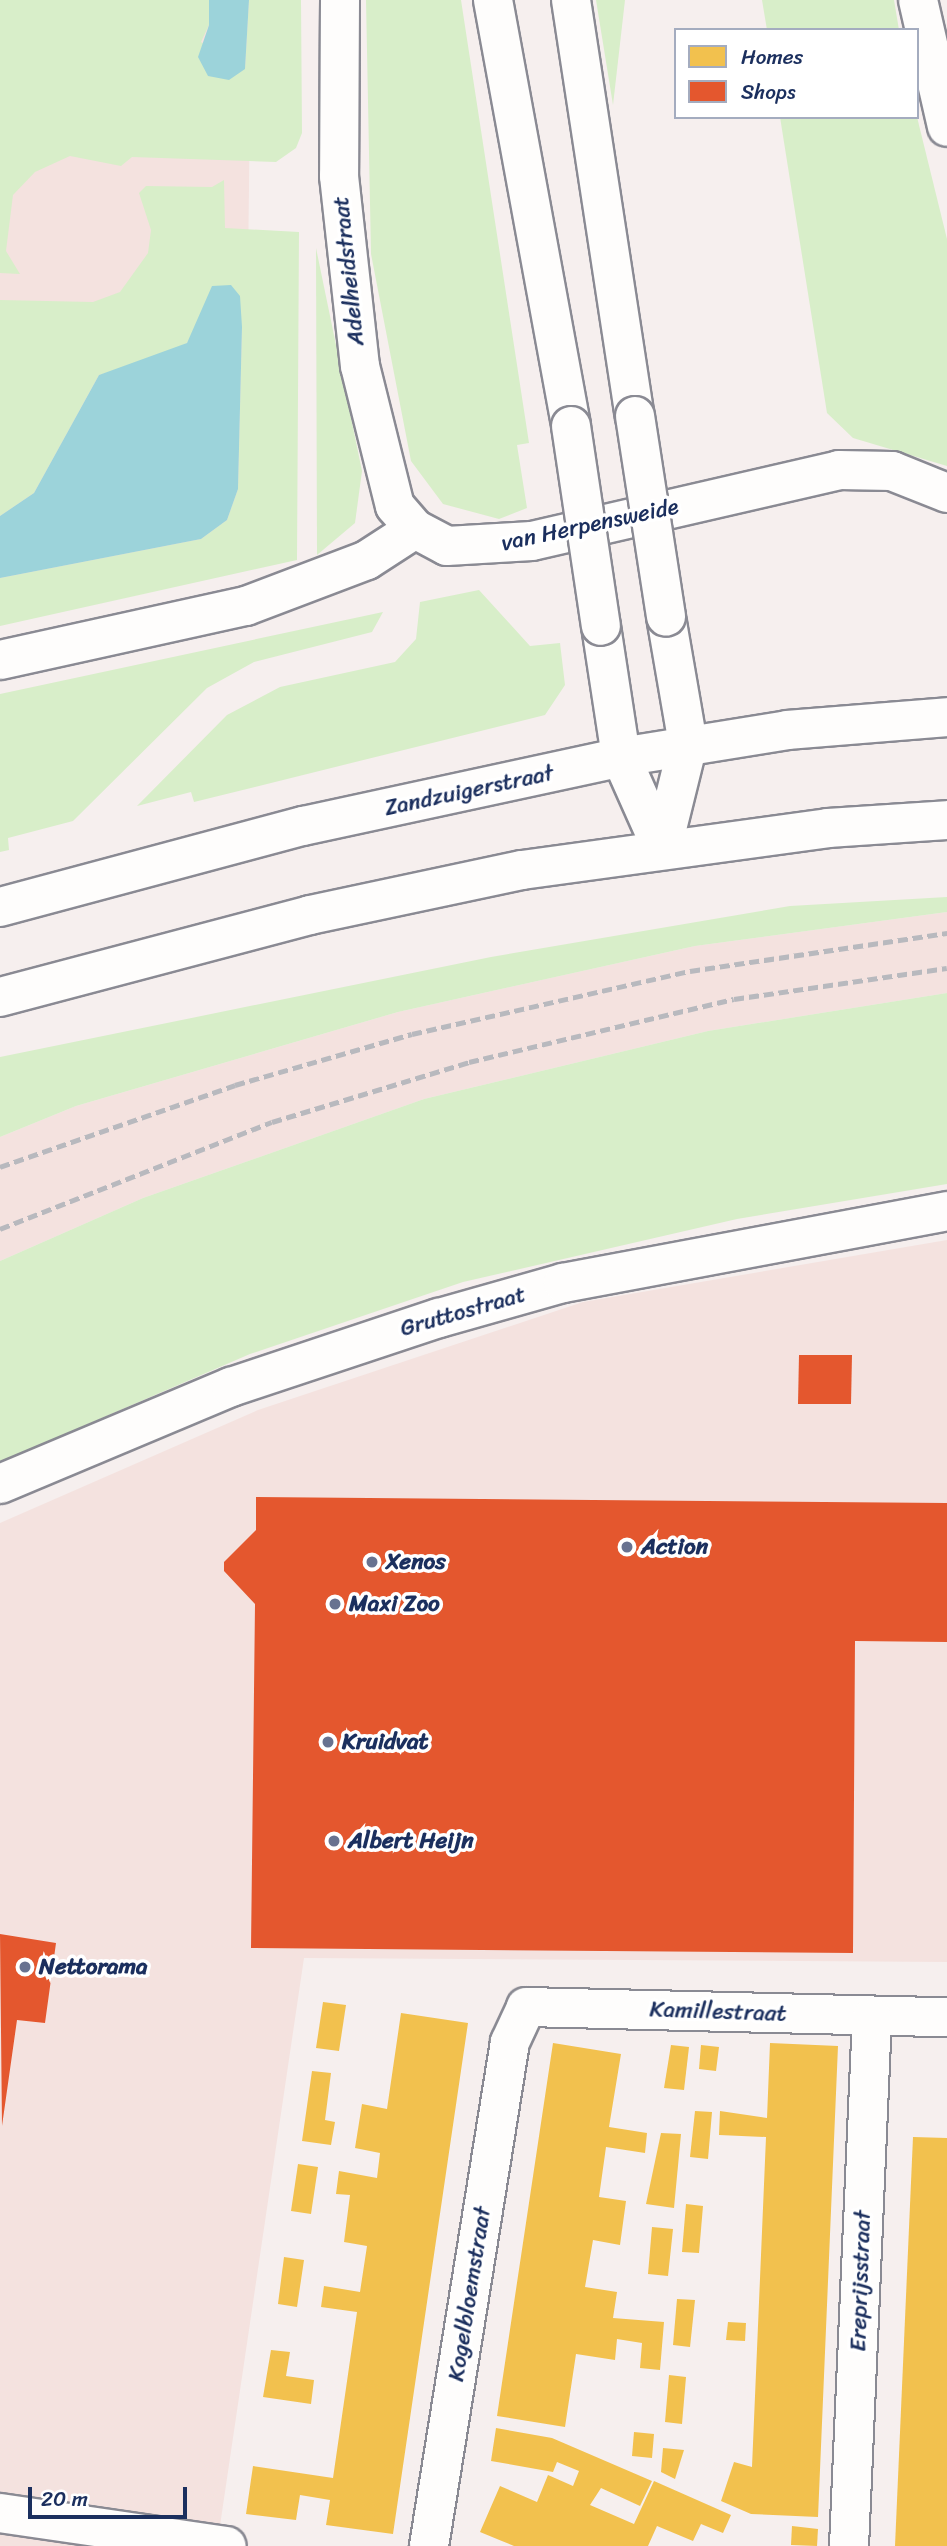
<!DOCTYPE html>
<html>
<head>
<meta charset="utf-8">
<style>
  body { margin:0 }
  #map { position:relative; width:947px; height:2546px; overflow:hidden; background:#f6efee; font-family:Sriracha,sans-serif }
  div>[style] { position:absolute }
  .built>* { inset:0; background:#f4e2df }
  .green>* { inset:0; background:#d8eec9 }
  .water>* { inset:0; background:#9cd3da }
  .homes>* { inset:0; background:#f2c14e }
  .shops>* { inset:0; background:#e4572e }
  .roads { filter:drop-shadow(2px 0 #8a8a93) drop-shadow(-2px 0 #8a8a93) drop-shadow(0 2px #8a8a93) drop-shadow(0 -2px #8a8a93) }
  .street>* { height:38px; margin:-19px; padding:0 19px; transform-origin:19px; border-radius:19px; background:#fefdfc }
  .secondary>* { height:38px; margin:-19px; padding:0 19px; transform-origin:19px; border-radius:19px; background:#fefdfc }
  .rail>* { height:5px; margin-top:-2.5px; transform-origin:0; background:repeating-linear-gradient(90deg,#b8b9be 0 10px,transparent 0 15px) }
  .bridges { filter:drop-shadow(2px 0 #8a8a93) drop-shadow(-2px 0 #8a8a93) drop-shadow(0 2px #8a8a93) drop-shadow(0 -2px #8a8a93) }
  .secondary-bridge>* { height:38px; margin:-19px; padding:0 19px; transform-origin:19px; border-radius:19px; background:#fefdfc }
  .dots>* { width:19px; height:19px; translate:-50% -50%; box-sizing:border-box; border:4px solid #fff; border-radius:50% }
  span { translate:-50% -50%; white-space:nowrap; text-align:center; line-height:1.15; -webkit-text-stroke:7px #fff; paint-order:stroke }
  .street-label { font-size:23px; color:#1b2f5e }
  .poi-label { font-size:23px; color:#1b2f5e; font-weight:700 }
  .left { translate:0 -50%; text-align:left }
  .legend { position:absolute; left:674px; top:28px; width:245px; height:91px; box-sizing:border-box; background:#fff; border:2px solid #a4acbf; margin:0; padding:9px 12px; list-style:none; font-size:21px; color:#1b2f5e }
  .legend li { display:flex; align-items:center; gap:14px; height:35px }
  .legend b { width:35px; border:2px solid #a4acbf }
  .scale { position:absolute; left:28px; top:2487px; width:159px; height:32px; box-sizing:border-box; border:4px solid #1b2f5e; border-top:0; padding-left:9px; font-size:21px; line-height:24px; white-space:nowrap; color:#1b2f5e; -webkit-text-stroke:5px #fff; paint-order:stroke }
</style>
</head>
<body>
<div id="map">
  <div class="built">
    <i style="clip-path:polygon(0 0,251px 0,245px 555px,0 604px)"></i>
    <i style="clip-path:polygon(947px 912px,947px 993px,708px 1031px,424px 1099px,143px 1198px,0 1261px,0 1137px,76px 1106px,398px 1012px,695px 946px)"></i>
    <i style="clip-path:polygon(947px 1240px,947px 1962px,304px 1958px,217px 2546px,0 2546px,0 1523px,258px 1410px,583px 1302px)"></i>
  </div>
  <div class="green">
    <i style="clip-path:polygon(0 0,209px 0,209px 25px,201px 42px,245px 69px,249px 0,301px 0,302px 133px,296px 148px,276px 162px,132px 157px,121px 166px,70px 156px,35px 172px,13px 195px,6px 251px,20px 274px,0 273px)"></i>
    <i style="clip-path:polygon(366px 0,461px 0,529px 443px,517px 445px,527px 508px,499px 519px,443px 504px,411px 461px,371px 254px)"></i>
    <i style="clip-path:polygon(596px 0,625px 0,613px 105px)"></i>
    <i style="clip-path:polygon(762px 0,894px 0,899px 30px,767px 30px)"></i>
    <i style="clip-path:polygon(780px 117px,917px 117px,947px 239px,947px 466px,853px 438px,827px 413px)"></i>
    <i style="clip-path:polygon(224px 180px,225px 228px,299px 232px,297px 560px,0 626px,0 578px,201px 539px,227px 520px,238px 489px,242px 327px,198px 323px,187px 343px,161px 357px,99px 375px,34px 493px,0 516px,0 300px,93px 302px,120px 292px,148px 253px,151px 230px,139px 193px,146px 186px,212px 187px)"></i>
    <i style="clip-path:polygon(316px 248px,362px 471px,355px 523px,317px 555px)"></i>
    <i style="clip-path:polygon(479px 590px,530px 646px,560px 643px,565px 685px,545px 715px,194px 802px,191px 792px,137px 806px,227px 715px,280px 687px,395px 662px,416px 639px,420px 602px)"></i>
    <i style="clip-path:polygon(383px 612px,372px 632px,254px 662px,207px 688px,73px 821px,8px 838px,9px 850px,0 852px,0 694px)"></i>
    <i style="clip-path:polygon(947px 897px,947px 912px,695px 946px,398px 1012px,76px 1106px,0 1137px,0 1057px,491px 957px,790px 906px)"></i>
    <i style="clip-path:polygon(947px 993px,947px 1184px,737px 1219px,463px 1282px,250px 1354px,0 1462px,0 1261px,143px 1198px,424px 1099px,708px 1031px)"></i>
  </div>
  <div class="water">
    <i style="clip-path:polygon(209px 0,249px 0,245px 69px,229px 80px,208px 76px,198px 57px,209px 25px)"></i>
    <i style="clip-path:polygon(231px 285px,240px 296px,242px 327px,238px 489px,227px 520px,201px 539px,0 578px,0 516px,34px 493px,99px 375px,187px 343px,212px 286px)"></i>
  </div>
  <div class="homes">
    <i style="clip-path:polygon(323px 2002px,346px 2005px,339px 2051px,316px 2048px)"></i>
    <i style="clip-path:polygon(401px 2013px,468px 2023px,393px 2534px,326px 2525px,330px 2500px,300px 2495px,296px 2520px,246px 2514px,253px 2466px,333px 2478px,357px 2312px,321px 2307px,324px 2286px,360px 2292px,367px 2246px,344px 2242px,350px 2195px,336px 2194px,339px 2171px,377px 2178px,380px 2153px,355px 2148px,362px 2104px,387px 2109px)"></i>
    <i style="clip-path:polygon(553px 2043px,621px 2054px,609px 2127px,647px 2133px,645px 2153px,606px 2147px,599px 2197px,626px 2201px,620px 2245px,593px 2240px,585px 2287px,617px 2292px,613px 2318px,664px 2322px,660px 2370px,640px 2368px,642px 2343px,617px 2339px,615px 2360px,576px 2354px,565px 2427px,497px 2416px)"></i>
    <i style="clip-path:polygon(770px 2043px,838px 2046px,818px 2517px,751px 2514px,721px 2501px,734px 2462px,752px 2467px,766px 2137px,719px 2135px,720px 2111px,767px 2118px)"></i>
    <i style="clip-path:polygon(671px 2045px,689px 2047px,684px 2090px,664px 2088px)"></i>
    <i style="clip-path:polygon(701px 2045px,719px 2047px,716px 2071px,699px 2069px)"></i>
    <i style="clip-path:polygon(312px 2071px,331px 2073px,325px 2120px,335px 2122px,331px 2145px,302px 2141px)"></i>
    <i style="clip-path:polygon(695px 2111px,712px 2112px,708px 2159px,690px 2157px)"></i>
    <i style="clip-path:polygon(661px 2133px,681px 2134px,674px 2208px,646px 2204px)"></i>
    <i style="clip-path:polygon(913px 2137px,947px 2138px,947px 2546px,895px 2546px)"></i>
    <i style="clip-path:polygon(298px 2164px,318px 2167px,311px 2214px,291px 2211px)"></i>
    <i style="clip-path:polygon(686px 2204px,703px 2206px,699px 2253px,682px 2252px)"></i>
    <i style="clip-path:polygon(652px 2227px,673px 2229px,668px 2276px,648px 2274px)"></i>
    <i style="clip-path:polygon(284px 2257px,304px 2260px,297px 2307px,278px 2304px)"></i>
    <i style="clip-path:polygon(677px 2299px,695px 2300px,690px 2347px,673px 2345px)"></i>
    <i style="clip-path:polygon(746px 2323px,745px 2341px,726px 2340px,728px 2322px)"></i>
    <i style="clip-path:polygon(271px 2350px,290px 2352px,286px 2376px,314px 2380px,311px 2404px,263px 2397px)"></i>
    <i style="clip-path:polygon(669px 2375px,686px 2377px,682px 2424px,665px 2422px)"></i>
    <i style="clip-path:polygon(496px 2428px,552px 2438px,652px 2481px,640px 2506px,601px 2488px,590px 2505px,634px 2524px,654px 2481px,731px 2515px,723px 2533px,701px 2524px,693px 2541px,657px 2526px,648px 2546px,514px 2546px,480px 2532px,500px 2486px,537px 2502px,548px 2475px,573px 2486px,579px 2471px,557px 2462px,553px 2472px,491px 2461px)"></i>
    <i style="clip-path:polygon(634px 2432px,654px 2434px,652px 2458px,632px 2456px)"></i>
    <i style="clip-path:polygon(663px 2448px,684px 2450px,675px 2479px,661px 2472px)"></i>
    <i style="clip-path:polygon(792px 2526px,818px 2529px,817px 2546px,791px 2545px)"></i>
  </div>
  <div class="shops">
    <i style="clip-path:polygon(799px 1355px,852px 1355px,851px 1404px,798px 1404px)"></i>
    <i style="clip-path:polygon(256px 1497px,947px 1503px,947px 1642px,855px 1641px,853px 1953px,251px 1948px,255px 1604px,224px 1571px,224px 1562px,256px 1530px)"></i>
    <i style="clip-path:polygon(0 1934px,56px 1943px,45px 2023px,17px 2020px,2px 2126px)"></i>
  </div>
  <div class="roads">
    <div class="street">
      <i style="left:340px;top:0;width:176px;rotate:90.3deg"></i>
      <i style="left:339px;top:176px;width:191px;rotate:83.7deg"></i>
      <i style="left:360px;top:366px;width:144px;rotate:76deg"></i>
      <i style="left:395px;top:506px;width:30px;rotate:49deg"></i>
      <i style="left:415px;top:529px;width:36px;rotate:28deg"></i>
      <i style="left:447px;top:546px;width:85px;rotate:-3.4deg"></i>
      <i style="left:532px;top:541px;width:315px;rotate:-13deg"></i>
      <i style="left:839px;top:470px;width:53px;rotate:1.1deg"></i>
      <i style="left:892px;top:471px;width:59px;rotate:21.8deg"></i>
      <i style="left:0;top:660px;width:252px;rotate:-12.4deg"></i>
      <i style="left:246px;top:606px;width:129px;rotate:-20.8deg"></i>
      <i style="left:367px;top:560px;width:57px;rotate:-32.9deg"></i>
      <i style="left:0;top:1484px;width:251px;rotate:-22.8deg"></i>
      <i style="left:231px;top:1387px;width:219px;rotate:-18.4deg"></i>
      <i style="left:439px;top:1318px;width:129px;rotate:-15.8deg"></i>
      <i style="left:563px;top:1283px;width:391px;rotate:-10.6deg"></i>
      <i style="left:0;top:2513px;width:229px;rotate:8.3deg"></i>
      <i style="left:429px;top:2546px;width:510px;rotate:-80.87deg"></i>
      <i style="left:510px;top:2042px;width:38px;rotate:-65deg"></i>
      <i style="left:526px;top:2007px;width:421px;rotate:1.4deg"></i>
      <i style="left:849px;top:2546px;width:529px;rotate:-87.51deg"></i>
    </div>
    <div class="secondary">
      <i style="left:493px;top:0;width:433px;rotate:79.6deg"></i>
      <i style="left:571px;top:0;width:421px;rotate:81.3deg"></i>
      <i style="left:918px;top:0;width:130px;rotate:77.1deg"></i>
      <i style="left:601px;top:626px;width:133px;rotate:81.3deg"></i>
      <i style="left:621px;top:757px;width:101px;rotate:66deg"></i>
      <i style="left:662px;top:849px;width:108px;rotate:-76.1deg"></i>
      <i style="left:688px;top:744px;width:129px;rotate:-99.8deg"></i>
      <i style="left:0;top:907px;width:314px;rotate:-15deg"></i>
      <i style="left:303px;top:826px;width:325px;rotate:-12.2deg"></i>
      <i style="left:621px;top:757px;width:168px;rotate:-9.2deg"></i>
      <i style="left:787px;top:730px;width:161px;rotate:-4.6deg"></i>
      <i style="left:0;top:997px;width:321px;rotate:-14.8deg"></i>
      <i style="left:310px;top:915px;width:217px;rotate:-12deg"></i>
      <i style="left:522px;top:870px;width:309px;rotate:-7.8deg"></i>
      <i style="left:828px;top:828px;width:119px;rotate:-3.8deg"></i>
    </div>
  </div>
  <div class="rail">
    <i style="left:0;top:1167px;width:249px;rotate:-19.2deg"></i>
    <i style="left:235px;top:1085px;width:184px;rotate:-16.1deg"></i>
    <i style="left:412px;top:1034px;width:285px;rotate:-12.8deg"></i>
    <i style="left:690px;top:971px;width:260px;rotate:-8.4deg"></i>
    <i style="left:0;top:1229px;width:292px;rotate:-21.5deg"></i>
    <i style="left:272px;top:1122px;width:206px;rotate:-16.9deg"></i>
    <i style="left:469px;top:1062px;width:272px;rotate:-13.4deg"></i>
    <i style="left:734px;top:999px;width:215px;rotate:-8.3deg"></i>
  </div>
  <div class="bridges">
    <div class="secondary-bridge">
      <i style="left:635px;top:416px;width:203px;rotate:81.2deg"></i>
      <i style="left:571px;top:426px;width:202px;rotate:81.5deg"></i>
    </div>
  </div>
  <div class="dots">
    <i style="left:627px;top:1547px;background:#687290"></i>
    <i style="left:372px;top:1562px;background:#687290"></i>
    <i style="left:335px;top:1604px;background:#687290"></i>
    <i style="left:328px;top:1742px;background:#687290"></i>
    <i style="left:334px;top:1841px;background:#687290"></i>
    <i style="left:25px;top:1967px;background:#687290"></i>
  </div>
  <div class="street-label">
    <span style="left:349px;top:271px;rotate:-96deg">Adelheidstraat</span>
    <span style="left:590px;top:525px;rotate:-12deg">van Herpensweide</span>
    <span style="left:469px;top:791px;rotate:-12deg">Zandzuigerstraat</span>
    <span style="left:463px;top:1312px;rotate:-16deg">Gruttostraat</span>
    <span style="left:718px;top:2012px;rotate:2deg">Kamillestraat</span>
    <span style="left:861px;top:2281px;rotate:-88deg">Ereprijsstraat</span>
    <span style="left:470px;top:2294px;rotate:-81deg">Kogelbloemstraat</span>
  </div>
  <div class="poi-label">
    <span class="left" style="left:641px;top:1547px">Action</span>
    <span class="left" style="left:386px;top:1562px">Xenos</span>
    <span class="left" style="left:349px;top:1604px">Maxi Zoo</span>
    <span class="left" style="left:342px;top:1742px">Kruidvat</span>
    <span class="left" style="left:348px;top:1841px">Albert Heijn</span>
    <span class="left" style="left:39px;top:1967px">Nettorama</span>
  </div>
  <ul class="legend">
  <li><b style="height:19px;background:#f2c14e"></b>Homes</li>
  <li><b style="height:19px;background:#e4572e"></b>Shops</li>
  </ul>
  <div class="scale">20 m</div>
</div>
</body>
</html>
